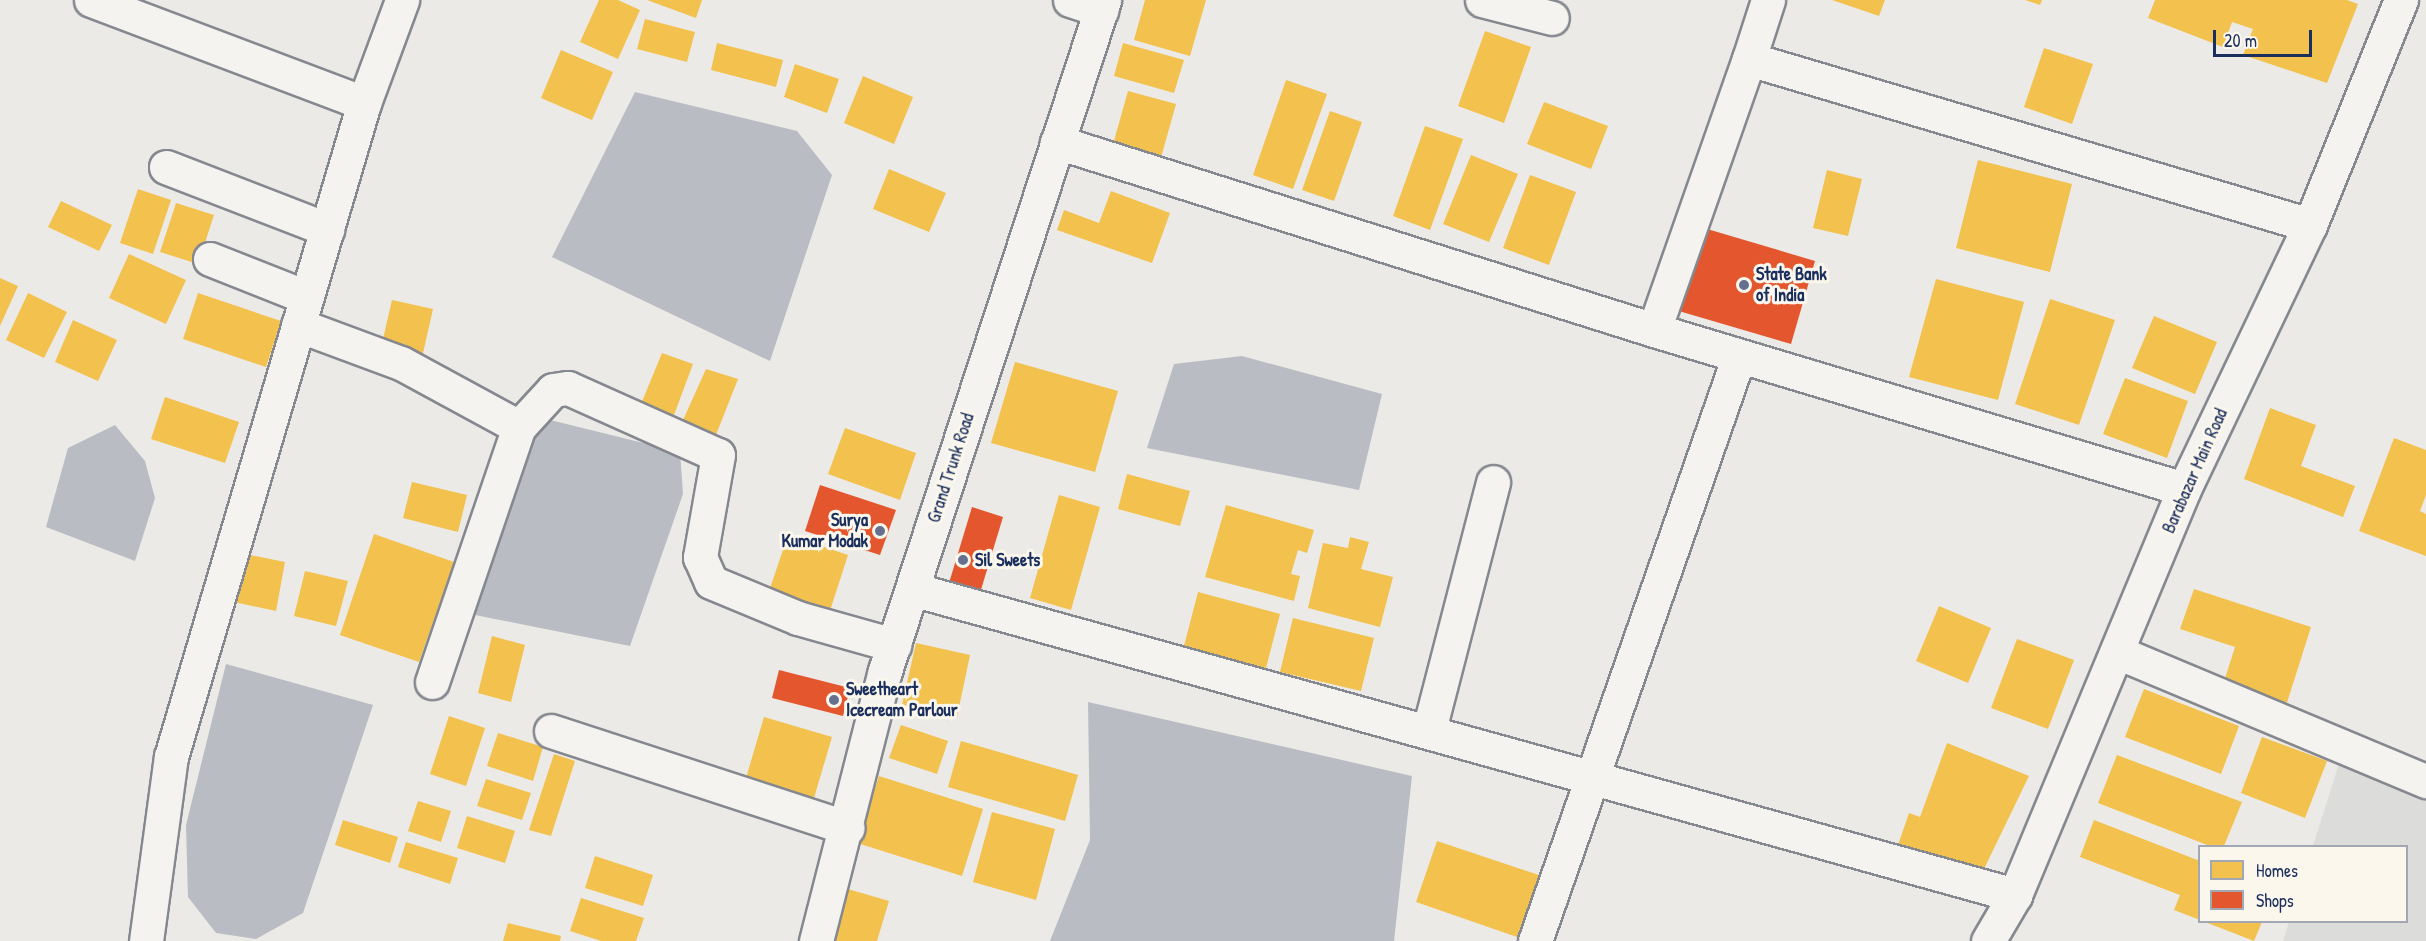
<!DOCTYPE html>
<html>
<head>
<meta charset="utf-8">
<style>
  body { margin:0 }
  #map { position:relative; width:2426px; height:941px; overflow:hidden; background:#eceae6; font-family:"Patrick Hand",sans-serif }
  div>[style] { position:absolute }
  .built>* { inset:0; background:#dcdcda }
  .water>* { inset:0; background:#b9bcc3 }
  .homes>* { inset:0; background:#f2c14e }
  .shops>* { inset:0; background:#e4572e }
  .roads { filter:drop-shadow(2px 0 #85888f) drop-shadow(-2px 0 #85888f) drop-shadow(0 2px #85888f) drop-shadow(0 -2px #85888f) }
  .minor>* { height:33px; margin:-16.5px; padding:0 16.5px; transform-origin:16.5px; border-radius:16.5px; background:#f4f3ef }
  .primary>* { height:33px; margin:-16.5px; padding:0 16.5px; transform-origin:16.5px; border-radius:16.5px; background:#f4f3ef }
  .dots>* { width:16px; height:16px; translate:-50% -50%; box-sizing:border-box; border:3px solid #fbf7ec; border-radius:50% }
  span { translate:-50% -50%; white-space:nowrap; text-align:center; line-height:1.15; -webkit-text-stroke:6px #fbf7ec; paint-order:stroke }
  .poi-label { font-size:18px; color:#1b2f5e; font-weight:700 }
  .left { translate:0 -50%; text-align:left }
  .right { translate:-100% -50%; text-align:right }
  .street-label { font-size:18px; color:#1b2f5e }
  .legend { position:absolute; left:2198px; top:845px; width:210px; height:78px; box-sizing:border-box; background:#fbf7ec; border:2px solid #a1a7b3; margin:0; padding:8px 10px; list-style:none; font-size:18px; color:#1b2f5e }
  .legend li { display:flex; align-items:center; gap:12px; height:30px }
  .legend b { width:30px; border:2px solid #a1a7b3 }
  .scale { position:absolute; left:2213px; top:30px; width:99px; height:27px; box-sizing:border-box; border:3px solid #1b2f5e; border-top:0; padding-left:8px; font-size:18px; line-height:21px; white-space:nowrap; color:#1b2f5e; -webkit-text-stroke:4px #fbf7ec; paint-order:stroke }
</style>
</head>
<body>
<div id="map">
  <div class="built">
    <i style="clip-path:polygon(2341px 757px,2426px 786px,2426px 941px,2283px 941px,2289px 922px,2406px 922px,2406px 846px,2313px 846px)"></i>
  </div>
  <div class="water">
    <i style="clip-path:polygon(635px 92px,797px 131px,832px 175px,770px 361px,552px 257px)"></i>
    <i style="clip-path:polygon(1242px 356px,1382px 394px,1359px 490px,1147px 448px,1174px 364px)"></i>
    <i style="clip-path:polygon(538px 417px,680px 452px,683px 494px,630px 646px,475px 615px)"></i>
    <i style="clip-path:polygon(115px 425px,145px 461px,155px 498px,135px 561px,46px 527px,68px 448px)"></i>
    <i style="clip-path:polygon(226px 664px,373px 705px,303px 913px,256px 939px,216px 933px,188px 897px,186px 825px)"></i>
    <i style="clip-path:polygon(1088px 702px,1412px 776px,1394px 941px,1050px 941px,1090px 840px)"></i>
  </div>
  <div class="homes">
    <i style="clip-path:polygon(599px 0,618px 0,640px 10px,618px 59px,580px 42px)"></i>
    <i style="clip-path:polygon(647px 0,702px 0,696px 18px)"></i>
    <i style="clip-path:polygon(1145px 0,1206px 0,1190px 56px,1134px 40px)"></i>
    <i style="clip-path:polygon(1832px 0,1885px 0,1879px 16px)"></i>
    <i style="clip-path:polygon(2025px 0,2042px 0,2040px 5px)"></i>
    <i style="clip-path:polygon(2155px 0,2347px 0,2358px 4px,2327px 83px,2243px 55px,2253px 29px,2232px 22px,2223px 47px,2148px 18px)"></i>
    <i style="clip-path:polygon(645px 19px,695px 32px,687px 62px,637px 49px)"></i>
    <i style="clip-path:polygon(1485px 31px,1531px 47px,1504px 123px,1458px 106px)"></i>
    <i style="clip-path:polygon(717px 43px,783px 60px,776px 87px,711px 70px)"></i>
    <i style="clip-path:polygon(1123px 43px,1184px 60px,1174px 93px,1114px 76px)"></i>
    <i style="clip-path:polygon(2044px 48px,2093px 64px,2072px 124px,2024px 107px)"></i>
    <i style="clip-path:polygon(561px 50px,613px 72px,592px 120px,541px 98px)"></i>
    <i style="clip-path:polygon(795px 64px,839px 79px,827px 113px,784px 97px)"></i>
    <i style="clip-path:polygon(863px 76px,913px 97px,894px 144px,844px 123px)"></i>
    <i style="clip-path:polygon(1286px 80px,1327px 94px,1293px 189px,1253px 175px)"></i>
    <i style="clip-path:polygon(1128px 91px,1176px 104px,1160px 161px,1112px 148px)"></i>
    <i style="clip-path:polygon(1544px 102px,1608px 126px,1591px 169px,1527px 144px)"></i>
    <i style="clip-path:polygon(1330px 111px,1362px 122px,1334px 201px,1302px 190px)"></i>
    <i style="clip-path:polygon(1425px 126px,1463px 139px,1430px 230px,1393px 216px)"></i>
    <i style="clip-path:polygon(1471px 155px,1518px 174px,1489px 242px,1443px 224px)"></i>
    <i style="clip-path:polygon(1978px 160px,2072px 184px,2050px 272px,1956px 248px)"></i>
    <i style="clip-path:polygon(889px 169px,946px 193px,929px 232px,873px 209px)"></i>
    <i style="clip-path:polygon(1827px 170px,1862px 179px,1848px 236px,1813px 228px)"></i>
    <i style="clip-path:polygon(1530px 175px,1576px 192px,1549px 265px,1503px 248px)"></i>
    <i style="clip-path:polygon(138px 189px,171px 200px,153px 254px,120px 243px)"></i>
    <i style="clip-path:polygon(1111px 191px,1170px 213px,1152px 263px,1057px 230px,1064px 210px,1099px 223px)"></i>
    <i style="clip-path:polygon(61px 201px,112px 225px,99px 251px,48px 227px)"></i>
    <i style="clip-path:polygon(176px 203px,214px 215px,198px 264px,160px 252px)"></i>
    <i style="clip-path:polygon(129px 254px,186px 280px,166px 324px,109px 298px)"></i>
    <i style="clip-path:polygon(0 278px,18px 286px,0 326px)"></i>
    <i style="clip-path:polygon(1936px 279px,2024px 302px,1998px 400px,1909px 377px)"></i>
    <i style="clip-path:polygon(28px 293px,67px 312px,44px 358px,6px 340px)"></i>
    <i style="clip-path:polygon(198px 293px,281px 321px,266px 367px,183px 339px)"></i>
    <i style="clip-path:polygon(2050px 299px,2115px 320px,2079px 425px,2015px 404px)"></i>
    <i style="clip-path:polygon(392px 300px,433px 309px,421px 362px,380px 352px)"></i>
    <i style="clip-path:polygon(2154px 316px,2217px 342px,2195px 394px,2132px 368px)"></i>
    <i style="clip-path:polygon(73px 320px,117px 340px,98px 381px,55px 362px)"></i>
    <i style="clip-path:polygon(662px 353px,693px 364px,674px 415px,641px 404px)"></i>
    <i style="clip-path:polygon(1015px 362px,1118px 391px,1095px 472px,991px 443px)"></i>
    <i style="clip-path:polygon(706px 369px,738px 379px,714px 440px,679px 429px)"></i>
    <i style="clip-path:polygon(2125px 378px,2188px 401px,2167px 458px,2103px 434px)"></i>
    <i style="clip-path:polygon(165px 397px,239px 422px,225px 463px,151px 439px)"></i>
    <i style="clip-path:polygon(2270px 408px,2316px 425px,2301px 466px,2355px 486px,2343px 517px,2244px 479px)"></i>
    <i style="clip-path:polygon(845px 428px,916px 453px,900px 500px,828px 474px)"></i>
    <i style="clip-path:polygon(2394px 438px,2426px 450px,2426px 495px,2420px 511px,2426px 514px,2426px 556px,2359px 531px)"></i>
    <i style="clip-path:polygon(1127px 474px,1190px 491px,1180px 526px,1118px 509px)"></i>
    <i style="clip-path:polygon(412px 482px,467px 495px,458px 532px,403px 518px)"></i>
    <i style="clip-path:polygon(1059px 495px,1100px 507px,1071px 610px,1030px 598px)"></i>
    <i style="clip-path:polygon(1226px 505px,1314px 530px,1307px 553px,1298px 550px,1291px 574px,1300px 576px,1294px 601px,1205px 577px)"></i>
    <i style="clip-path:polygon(374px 534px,454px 562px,419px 662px,340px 635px)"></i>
    <i style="clip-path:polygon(788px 535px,848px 555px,826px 623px,765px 603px)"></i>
    <i style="clip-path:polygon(1350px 537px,1369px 542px,1361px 569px,1393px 577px,1380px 627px,1308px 608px,1323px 543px,1348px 548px)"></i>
    <i style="clip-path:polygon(240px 553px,285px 562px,276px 611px,229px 601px)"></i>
    <i style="clip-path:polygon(305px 571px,348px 581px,336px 626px,294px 616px)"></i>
    <i style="clip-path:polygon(2194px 589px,2311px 627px,2285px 709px,2222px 688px,2235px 647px,2180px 629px)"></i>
    <i style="clip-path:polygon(1198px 592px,1280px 614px,1266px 668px,1184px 646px)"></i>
    <i style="clip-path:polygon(1939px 606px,1991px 628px,1968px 683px,1916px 661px)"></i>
    <i style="clip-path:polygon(1293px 618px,1374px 638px,1361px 691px,1280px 672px)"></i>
    <i style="clip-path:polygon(492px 636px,525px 645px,511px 702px,478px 693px)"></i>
    <i style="clip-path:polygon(2017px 639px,2074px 660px,2048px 729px,1991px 708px)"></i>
    <i style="clip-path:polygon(916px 643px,970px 655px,957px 717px,902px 705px)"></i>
    <i style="clip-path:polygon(2144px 689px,2239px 726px,2221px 774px,2125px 737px)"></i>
    <i style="clip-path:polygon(449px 716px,485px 728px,466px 786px,430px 774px)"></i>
    <i style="clip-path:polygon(764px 717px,832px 737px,811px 808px,743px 788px)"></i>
    <i style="clip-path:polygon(901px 725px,948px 741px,937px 774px,889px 758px)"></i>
    <i style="clip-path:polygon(498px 733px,543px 747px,533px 781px,487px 766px)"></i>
    <i style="clip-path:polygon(2262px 737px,2327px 761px,2305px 818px,2241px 793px)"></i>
    <i style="clip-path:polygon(961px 741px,1078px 775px,1065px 821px,948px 787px)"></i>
    <i style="clip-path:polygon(1947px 743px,2029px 776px,1983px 871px,1898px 845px,1909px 813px,1920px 817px)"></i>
    <i style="clip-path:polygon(554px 754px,575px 761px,551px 836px,529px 830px)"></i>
    <i style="clip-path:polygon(2117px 755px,2242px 802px,2224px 846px,2210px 846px,2098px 803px)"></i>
    <i style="clip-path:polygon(879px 776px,983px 809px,962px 876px,857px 843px)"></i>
    <i style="clip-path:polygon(486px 779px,531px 793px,522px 820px,477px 806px)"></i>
    <i style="clip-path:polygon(418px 801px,451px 811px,441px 842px,408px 831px)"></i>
    <i style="clip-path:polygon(992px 812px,1055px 829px,1036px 900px,973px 882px)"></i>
    <i style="clip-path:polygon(467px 816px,515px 831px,505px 863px,457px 848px)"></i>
    <i style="clip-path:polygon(343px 820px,398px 837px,390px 863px,335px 845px)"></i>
    <i style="clip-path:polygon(2094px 820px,2200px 861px,2200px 920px,2174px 910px,2180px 895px,2080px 857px)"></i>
    <i style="clip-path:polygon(1437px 841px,1539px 875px,1517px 937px,1416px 902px)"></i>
    <i style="clip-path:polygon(406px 842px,458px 858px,450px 884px,398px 867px)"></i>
    <i style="clip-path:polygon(595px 856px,653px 875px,643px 906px,585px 888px)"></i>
    <i style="clip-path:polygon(848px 889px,889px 901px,877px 941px,832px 941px)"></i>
    <i style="clip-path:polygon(581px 898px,644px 918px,636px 941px,601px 941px,570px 931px)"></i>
    <i style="clip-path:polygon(2205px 922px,2262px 922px,2254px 941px)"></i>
    <i style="clip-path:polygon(508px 923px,561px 936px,560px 941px,503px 941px)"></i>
  </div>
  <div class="shops">
    <i style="clip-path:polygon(1697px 226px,1815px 261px,1791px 344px,1672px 309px)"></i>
    <i style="clip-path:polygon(820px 485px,896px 510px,880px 555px,805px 531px)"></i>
    <i style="clip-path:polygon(972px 507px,1003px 517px,980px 593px,949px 583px)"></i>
    <i style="clip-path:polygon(779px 670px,850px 688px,843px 716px,772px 698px)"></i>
  </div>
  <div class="roads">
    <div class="minor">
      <i style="left:91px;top:0;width:292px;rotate:20.7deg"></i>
      <i style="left:1070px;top:0;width:33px;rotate:18deg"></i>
      <i style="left:1482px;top:0;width:72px;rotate:14.4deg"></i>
      <i style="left:1768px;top:0;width:62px;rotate:107.9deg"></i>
      <i style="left:1749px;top:59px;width:585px;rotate:16.48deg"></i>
      <i style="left:1057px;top:142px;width:626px;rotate:17.48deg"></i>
      <i style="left:1654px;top:330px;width:553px;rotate:16.7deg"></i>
      <i style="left:166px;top:167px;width:173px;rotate:21.1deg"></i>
      <i style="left:210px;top:259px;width:103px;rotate:21.6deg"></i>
      <i style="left:298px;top:325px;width:110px;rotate:20.3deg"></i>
      <i style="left:401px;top:363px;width:134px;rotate:28.5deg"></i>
      <i style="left:1654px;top:330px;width:287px;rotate:-70.7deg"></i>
      <i style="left:912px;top:589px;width:1145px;rotate:15.51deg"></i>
      <i style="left:2117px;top:652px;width:335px;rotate:22.7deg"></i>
      <i style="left:432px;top:682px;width:269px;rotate:-71.2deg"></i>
      <i style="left:519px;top:427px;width:50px;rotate:-47.4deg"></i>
      <i style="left:553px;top:390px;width:15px;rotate:-8deg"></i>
      <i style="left:568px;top:388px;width:164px;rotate:24.1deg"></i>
      <i style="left:718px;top:455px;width:104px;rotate:100deg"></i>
      <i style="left:700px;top:557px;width:27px;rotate:66deg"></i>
      <i style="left:711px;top:582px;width:94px;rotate:22.5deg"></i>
      <i style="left:798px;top:618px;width:100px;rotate:15.7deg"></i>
      <i style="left:1429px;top:730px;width:256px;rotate:-75.5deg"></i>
      <i style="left:551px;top:731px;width:312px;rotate:18.1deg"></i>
      <i style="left:146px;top:941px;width:186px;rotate:-82.3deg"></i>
      <i style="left:171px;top:757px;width:682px;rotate:-73.56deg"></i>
      <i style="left:364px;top:103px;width:110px;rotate:-69.7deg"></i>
      <i style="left:1535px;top:941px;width:620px;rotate:-70.78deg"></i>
      <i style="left:1988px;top:941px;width:53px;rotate:-59.6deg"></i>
      <i style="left:2015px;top:895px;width:440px;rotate:-67.4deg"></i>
      <i style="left:2184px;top:489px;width:293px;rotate:-64.5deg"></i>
      <i style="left:2310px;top:225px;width:243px;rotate:-68deg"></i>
    </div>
    <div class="primary">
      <i style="left:816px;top:941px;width:279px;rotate:-75.7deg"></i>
      <i style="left:885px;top:671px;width:706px;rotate:-71.92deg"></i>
    </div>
  </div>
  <div class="dots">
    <i style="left:1744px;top:285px;background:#64708e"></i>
    <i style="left:880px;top:531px;background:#64708e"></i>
    <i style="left:963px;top:560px;background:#64708e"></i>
    <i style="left:834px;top:700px;background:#64708e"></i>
  </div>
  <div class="poi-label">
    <span class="left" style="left:1756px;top:285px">State Bank<br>of India</span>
    <span class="right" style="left:868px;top:531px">Surya<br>Kumar Modak</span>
    <span class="left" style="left:975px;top:560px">Sil Sweets</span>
    <span class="left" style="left:846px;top:700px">Sweetheart<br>Icecream Parlour</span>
  </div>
  <div class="street-label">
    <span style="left:951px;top:468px;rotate:-72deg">Grand Trunk Road</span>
    <span style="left:2195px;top:471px;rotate:-66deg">Barabazar Main Road</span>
  </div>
  <ul class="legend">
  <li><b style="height:16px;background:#f2c14e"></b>Homes</li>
  <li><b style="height:16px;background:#e4572e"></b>Shops</li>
  </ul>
  <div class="scale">20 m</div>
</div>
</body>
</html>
